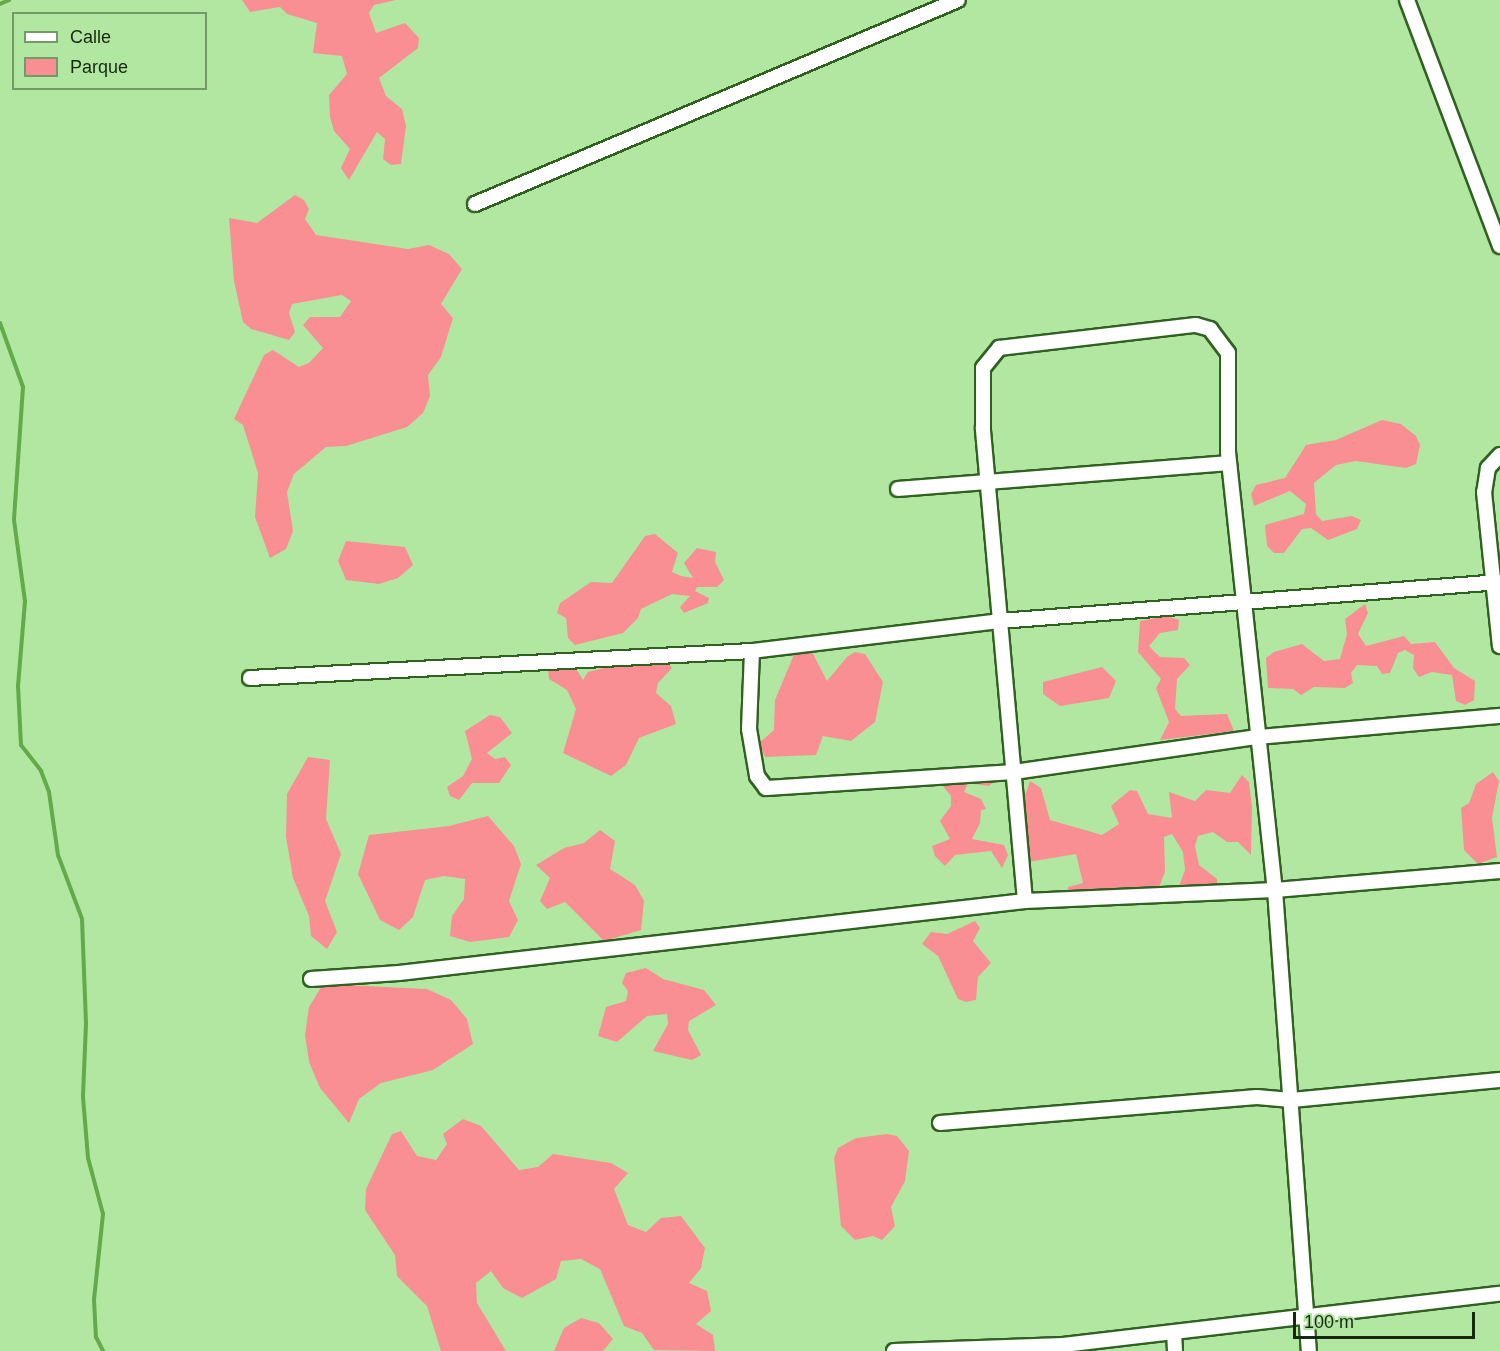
<!DOCTYPE html>
<html>
<head>
<meta charset="utf-8">
<style>
  body { margin:0 }
  #map { position:relative; width:1500px; height:1351px; overflow:hidden; background:#b2e7a2; font-family:Arial,sans-serif }
  div>[style] { position:absolute }
  .green>* { inset:0; background:#f98f93 }
  .stream>* { height:4px; margin:-2px; padding:0 2px; transform-origin:2px; border-radius:2px; background:#63aa4b }
  .roads { filter:drop-shadow(2px 0 #316121) drop-shadow(-2px 0 #316121) drop-shadow(0 2px #316121) drop-shadow(0 -2px #316121) }
  .minor>* { height:14px; margin:-7px; padding:0 7px; transform-origin:7px; border-radius:7px; background:#fff }
  span { translate:-50% -50%; white-space:nowrap; text-align:center; line-height:1.15; -webkit-text-stroke:4.5px #b2e7a2; paint-order:stroke }
  .legend { position:absolute; left:12px; top:12px; width:195px; height:78px; box-sizing:border-box; background:#b2e7a2; border:2px solid #739b67; margin:0; padding:8px 10px; list-style:none; font-size:18px; color:#14290e }
  .legend li { display:flex; align-items:center; gap:12px; height:30px }
  .legend b { width:30px; border:2px solid #739b67 }
  .scale { position:absolute; left:1293px; top:1312px; width:182px; height:27px; box-sizing:border-box; border:3px solid #14290e; border-top:0; padding-left:8px; font-size:18px; line-height:21px; white-space:nowrap; color:#14290e; -webkit-text-stroke:4px #b2e7a2; paint-order:stroke }
</style>
</head>
<body>
<div id="map">
  <div class="green">
    <i style="clip-path:polygon(242px 0,396px 0,374px 5px,369px 13px,376px 33px,405px 23px,419px 38px,418px 48px,379px 78px,386px 96px,402px 109px,406px 126px,401px 164px,391px 165px,383px 159px,385px 139px,377px 132px,349px 180px,341px 168px,350px 149px,334px 131px,330px 117px,329px 95px,347px 74px,342px 56px,313px 53px,317px 23px,287px 14px,280px 7px,250px 12px)"></i>
    <i style="clip-path:polygon(295px 195px,304px 200px,309px 209px,305px 219px,316px 235px,408px 249px,429px 245px,449px 254px,462px 269px,441px 304px,453px 318px,441px 357px,428px 375px,430px 396px,423px 413px,407px 427px,346px 446px,326px 447px,294px 474px,287px 492px,293px 531px,286px 549px,270px 558px,255px 517px,258px 473px,243px 425px,234px 419px,264px 355px,273px 350px,299px 367px,309px 363px,323px 348px,303px 325px,310px 317px,340px 317px,351px 301px,342px 295px,292px 304px,289px 313px,295px 332px,289px 340px,251px 329px,243px 322px,234px 281px,229px 218px,257px 223px)"></i>
    <i style="clip-path:polygon(1382px 420px,1401px 424px,1416px 436px,1420px 445px,1416px 464px,1406px 468px,1356px 461px,1336px 465px,1314px 483px,1316px 514px,1322px 521px,1352px 516px,1361px 520px,1357px 529px,1328px 540px,1311px 528px,1302px 529px,1284px 553px,1274px 553px,1267px 546px,1265px 525px,1304px 514px,1306px 504px,1290px 491px,1254px 506px,1251px 494px,1256px 485px,1285px 478px,1306px 445px,1336px 440px)"></i>
    <i style="clip-path:polygon(655px 534px,678px 553px,672px 572px,681px 576px,693px 578px,684px 563px,697px 548px,716px 552px,715px 562px,724px 580px,717px 587px,697px 587px,695px 591px,709px 598px,708px 603px,684px 613px,680px 607px,690px 596px,672px 594px,641px 609px,638px 618px,623px 633px,575px 645px,568px 638px,566px 618px,557px 613px,560px 603px,591px 582px,612px 583px,645px 536px)"></i>
    <i style="clip-path:polygon(346px 541px,405px 547px,413px 565px,398px 578px,379px 584px,346px 580px,338px 561px)"></i>
    <i style="clip-path:polygon(1365px 604px,1368px 613px,1358px 634px,1366px 646px,1404px 636px,1411px 644px,1435px 642px,1454px 668px,1475px 681px,1474px 700px,1465px 705px,1456px 701px,1452px 675px,1432px 672px,1419px 677px,1413px 668px,1414px 655px,1405px 650px,1398px 653px,1390px 673px,1382px 674px,1377px 666px,1357px 665px,1351px 673px,1353px 683px,1345px 688px,1314px 687px,1301px 695px,1293px 689px,1268px 688px,1266px 658px,1274px 652px,1302px 644px,1324px 661px,1340px 659px,1347px 634px,1345px 619px)"></i>
    <i style="clip-path:polygon(1166px 616px,1179px 620px,1178px 630px,1160px 633px,1149px 646px,1160px 657px,1184px 658px,1190px 665px,1177px 679px,1175px 709px,1181px 716px,1227px 714px,1234px 731px,1160px 740px,1169px 722px,1156px 688px,1161px 679px,1138px 652px,1140px 621px)"></i>
    <i style="clip-path:polygon(798px 645px,809px 646px,827px 681px,847px 657px,855px 652px,865px 654px,883px 682px,875px 722px,851px 741px,823px 736px,816px 755px,765px 757px,759px 743px,774px 730px,775px 700px)"></i>
    <i style="clip-path:polygon(647px 657px,666px 660px,672px 668px,658px 683px,656px 693px,671px 706px,676px 724px,639px 738px,626px 765px,611px 776px,563px 753px,576px 709px,567px 690px,549px 679px,548px 668px,573px 664px,583px 680px,588px 672px)"></i>
    <i style="clip-path:polygon(1102px 667px,1116px 681px,1109px 698px,1060px 706px,1043px 694px,1043px 682px)"></i>
    <i style="clip-path:polygon(490px 715px,500px 717px,512px 733px,487px 753px,495px 759px,505px 757px,511px 765px,499px 783px,472px 783px,459px 800px,450px 796px,447px 787px,463px 776px,472px 759px,465px 731px)"></i>
    <i style="clip-path:polygon(308px 757px,330px 760px,326px 819px,341px 854px,325px 901px,337px 932px,327px 949px,311px 936px,309px 916px,293px 878px,286px 837px,287px 794px)"></i>
    <i style="clip-path:polygon(959px 769px,1000px 777px,989px 786px,968px 783px,964px 792px,981px 799px,986px 809px,981px 810px,980px 823px,972px 839px,1004px 845px,1008px 855px,1002px 868px,991px 851px,955px 855px,945px 866px,935px 856px,932px 846px,950px 839px,940px 821px,951px 806px,951px 796px,938px 780px)"></i>
    <i style="clip-path:polygon(1493px 772px,1499px 781px,1492px 818px,1497px 857px,1478px 864px,1464px 850px,1461px 808px,1469px 803px,1476px 784px)"></i>
    <i style="clip-path:polygon(1242px 775px,1249px 782px,1252px 807px,1251px 855px,1238px 842px,1227px 842px,1213px 832px,1198px 836px,1195px 846px,1199px 865px,1217px 879px,1217px 884px,1179px 886px,1185px 870px,1183px 852px,1172px 834px,1164px 837px,1165px 872px,1158px 890px,1067px 896px,1068px 887px,1083px 883px,1076px 854px,1028px 862px,1022px 805px,1030px 781px,1041px 788px,1050px 820px,1102px 835px,1119px 824px,1111px 806px,1130px 790px,1137px 791px,1148px 814px,1172px 818px,1169px 792px,1195px 801px,1206px 790px,1230px 793px)"></i>
    <i style="clip-path:polygon(488px 816px,514px 846px,521px 864px,509px 901px,518px 920px,509px 937px,470px 942px,450px 936px,452px 916px,464px 899px,465px 879px,444px 876px,425px 880px,413px 917px,399px 930px,380px 920px,358px 874px,369px 835px,449px 826px)"></i>
    <i style="clip-path:polygon(600px 830px,615px 841px,610px 869px,635px 885px,644px 901px,641px 930px,604px 941px,565px 902px,547px 909px,540px 901px,550px 878px,536px 865px,564px 848px,584px 843px)"></i>
    <i style="clip-path:polygon(975px 921px,980px 928px,973px 941px,991px 963px,978px 977px,976px 1000px,966px 1002px,958px 999px,938px 956px,922px 944px,931px 932px,947px 934px)"></i>
    <i style="clip-path:polygon(646px 968px,663px 979px,704px 990px,716px 1005px,689px 1021px,688px 1030px,701px 1055px,692px 1060px,653px 1051px,668px 1024px,667px 1014px,647px 1016px,617px 1042px,598px 1036px,606px 1007px,626px 1001px,628px 991px,622px 983px,626px 973px)"></i>
    <i style="clip-path:polygon(323px 984px,427px 989px,451px 1000px,467px 1019px,473px 1044px,433px 1070px,381px 1083px,359px 1099px,349px 1123px,320px 1088px,309px 1062px,305px 1035px,309px 1007px)"></i>
    <i style="clip-path:polygon(463px 1119px,481px 1126px,519px 1170px,538px 1167px,553px 1154px,611px 1163px,628px 1173px,614px 1189px,628px 1225px,646px 1232px,661px 1218px,681px 1216px,705px 1248px,701px 1268px,689px 1283px,707px 1291px,711px 1311px,696px 1324px,713px 1335px,715px 1351px,654px 1350px,642px 1333px,624px 1326px,600px 1269px,581px 1259px,561px 1261px,556px 1279px,522px 1298px,503px 1288px,491px 1271px,476px 1283px,477px 1303px,506px 1351px,441px 1351px,427px 1306px,397px 1276px,395px 1255px,365px 1210px,366px 1189px,392px 1134px,401px 1131px,417px 1156px,436px 1160px,447px 1144px,443px 1134px)"></i>
    <i style="clip-path:polygon(887px 1134px,897px 1136px,909px 1151px,905px 1181px,891px 1207px,895px 1226px,882px 1240px,873px 1236px,855px 1240px,841px 1226px,834px 1158px,838px 1148px,856px 1138px)"></i>
    <i style="clip-path:polygon(581px 1318px,599px 1323px,613px 1339px,603px 1351px,554px 1351px,564px 1328px)"></i>
  </div>
  <div class="stream">
    <i style="left:0;top:4px;width:10px;rotate:-24deg"></i>
    <i style="left:0;top:323px;width:68px;rotate:70.2deg"></i>
    <i style="left:23px;top:387px;width:133px;rotate:93.9deg"></i>
    <i style="left:14px;top:520px;width:82px;rotate:82.3deg"></i>
    <i style="left:25px;top:601px;width:85px;rotate:94.7deg"></i>
    <i style="left:18px;top:686px;width:59px;rotate:87.1deg"></i>
    <i style="left:21px;top:745px;width:33px;rotate:52deg"></i>
    <i style="left:41px;top:771px;width:22px;rotate:69deg"></i>
    <i style="left:49px;top:792px;width:64px;rotate:81.9deg"></i>
    <i style="left:58px;top:855px;width:68px;rotate:69.4deg"></i>
    <i style="left:82px;top:919px;width:105px;rotate:87.8deg"></i>
    <i style="left:86px;top:1024px;width:73px;rotate:92.4deg"></i>
    <i style="left:83px;top:1097px;width:61px;rotate:85.3deg"></i>
    <i style="left:88px;top:1158px;width:58px;rotate:75deg"></i>
    <i style="left:103px;top:1214px;width:86px;rotate:96deg"></i>
    <i style="left:94px;top:1300px;width:37px;rotate:87deg"></i>
    <i style="left:96px;top:1337px;width:16px;rotate:63deg"></i>
  </div>
  <div class="roads">
    <div class="minor">
      <i style="left:1407px;top:0;width:263px;rotate:69.3deg"></i>
      <i style="left:475px;top:204px;width:524px;rotate:-22.9deg"></i>
      <i style="left:1500px;top:455px;width:18px;rotate:133deg"></i>
      <i style="left:1488px;top:468px;width:24px;rotate:99deg"></i>
      <i style="left:1484px;top:492px;width:155px;rotate:84.1deg"></i>
      <i style="left:898px;top:489px;width:332px;rotate:-4.5deg"></i>
      <i style="left:752px;top:651px;width:78px;rotate:92.2deg"></i>
      <i style="left:749px;top:729px;width:48px;rotate:80.3deg"></i>
      <i style="left:757px;top:776px;width:15px;rotate:53deg"></i>
      <i style="left:766px;top:788px;width:249px;rotate:-3.7deg"></i>
      <i style="left:1014px;top:772px;width:246px;rotate:-8.2deg"></i>
      <i style="left:1258px;top:737px;width:243px;rotate:-5deg"></i>
      <i style="left:250px;top:678px;width:503px;rotate:-3.08deg"></i>
      <i style="left:752px;top:651px;width:250px;rotate:-6.9deg"></i>
      <i style="left:1000px;top:621px;width:502px;rotate:-4.46deg"></i>
      <i style="left:1025px;top:901px;width:475px;rotate:-95.1deg"></i>
      <i style="left:983px;top:428px;width:60px;rotate:-90deg"></i>
      <i style="left:983px;top:368px;width:26px;rotate:-51deg"></i>
      <i style="left:999px;top:348px;width:198px;rotate:-6.7deg"></i>
      <i style="left:1196px;top:325px;width:15px;rotate:16deg"></i>
      <i style="left:1210px;top:329px;width:30px;rotate:53deg"></i>
      <i style="left:1228px;top:353px;width:99px;rotate:90deg"></i>
      <i style="left:1228px;top:452px;width:441px;rotate:83.9deg"></i>
      <i style="left:1275px;top:890px;width:462px;rotate:85.8deg"></i>
      <i style="left:311px;top:979px;width:88px;rotate:-3.9deg"></i>
      <i style="left:399px;top:973px;width:630px;rotate:-6.56deg"></i>
      <i style="left:1025px;top:901px;width:250px;rotate:-2.5deg"></i>
      <i style="left:1275px;top:890px;width:226px;rotate:-4.8deg"></i>
      <i style="left:940px;top:1123px;width:318px;rotate:-4.7deg"></i>
      <i style="left:1257px;top:1097px;width:34px;rotate:5deg"></i>
      <i style="left:1291px;top:1100px;width:210px;rotate:-5.5deg"></i>
      <i style="left:1174px;top:1332px;width:19px;rotate:87deg"></i>
      <i style="left:894px;top:1351px;width:169px;rotate:-2deg"></i>
      <i style="left:1063px;top:1345px;width:440px;rotate:-6.7deg"></i>
    </div>
  </div>
  <ul class="legend">
  <li><b style="height:8px;background:#fff"></b>Calle</li>
  <li><b style="height:16px;background:#f98f93"></b>Parque</li>
  </ul>
  <div class="scale">100 m</div>
</div>
</body>
</html>
